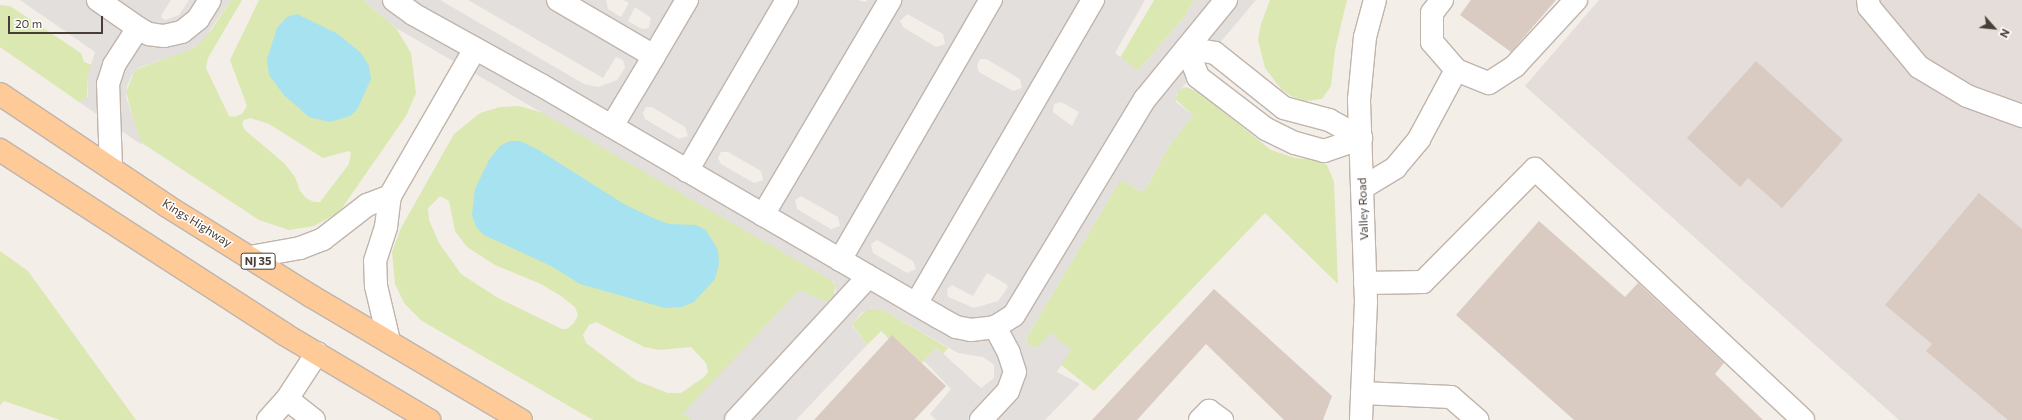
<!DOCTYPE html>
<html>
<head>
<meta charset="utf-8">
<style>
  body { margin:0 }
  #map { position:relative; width:2022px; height:420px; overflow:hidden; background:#f4eee9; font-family:Commissioner,sans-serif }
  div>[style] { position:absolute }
  .industrial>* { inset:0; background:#e4ddda }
  .green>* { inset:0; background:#dbe8b2 }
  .parking>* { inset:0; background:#e3dfdd }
  .water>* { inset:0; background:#a6e2f0 }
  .building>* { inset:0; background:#d9cbc1 }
  .roads { filter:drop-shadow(1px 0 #c0b4ab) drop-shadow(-1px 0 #c0b4ab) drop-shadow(0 1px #c0b4ab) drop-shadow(0 -1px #c0b4ab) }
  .minor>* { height:22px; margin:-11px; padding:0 11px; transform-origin:11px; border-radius:11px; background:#fff }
  .major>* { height:22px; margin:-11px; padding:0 11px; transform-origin:11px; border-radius:11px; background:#fecb98 }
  span { translate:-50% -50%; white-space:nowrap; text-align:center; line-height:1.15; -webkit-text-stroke:3px #fff; paint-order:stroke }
  .shield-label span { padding:1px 3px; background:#fff; border:1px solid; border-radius:3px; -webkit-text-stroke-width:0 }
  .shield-label { font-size:11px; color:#483e37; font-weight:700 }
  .street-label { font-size:12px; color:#483e37 }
  .north { position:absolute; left:1974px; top:8px; width:40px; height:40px; -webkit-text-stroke:3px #fff; paint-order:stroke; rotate:117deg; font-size:11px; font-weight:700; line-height:16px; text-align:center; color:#483e37 }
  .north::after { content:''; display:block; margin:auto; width:14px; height:18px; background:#483e37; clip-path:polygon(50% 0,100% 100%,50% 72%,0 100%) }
  .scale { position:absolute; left:8px; top:16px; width:95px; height:18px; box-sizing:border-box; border:2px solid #483e37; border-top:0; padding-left:5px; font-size:12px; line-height:14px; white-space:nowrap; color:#483e37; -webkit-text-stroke:3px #fff; paint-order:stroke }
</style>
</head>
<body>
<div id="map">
  <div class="industrial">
    <i style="clip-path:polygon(1599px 0,2022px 0,2022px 420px,1899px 420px,1525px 86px)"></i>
  </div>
  <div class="green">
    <i style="clip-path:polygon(evenodd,231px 0,242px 0,208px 58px,206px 68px,229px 116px,234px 117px,242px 114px,247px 106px,230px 60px,259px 0,363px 0,396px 28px,411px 53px,416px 93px,406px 116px,342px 208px,334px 215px,314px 226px,289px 230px,259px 220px,139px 141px,126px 92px,135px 70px,195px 47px,212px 29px,231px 0,250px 118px,269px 124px,323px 158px,348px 151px,351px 153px,349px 164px,320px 202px,314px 202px,306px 198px,300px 191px,295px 177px,284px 163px,246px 131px,242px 125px,244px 120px,250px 118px)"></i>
    <i style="clip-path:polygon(1154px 0,1194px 0,1185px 16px,1138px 71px,1120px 58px)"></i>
    <i style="clip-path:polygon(1270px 0,1347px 0,1335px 50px,1331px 86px,1322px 99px,1305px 101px,1293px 97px,1282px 90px,1265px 68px,1258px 40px,1261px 24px)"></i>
    <i style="clip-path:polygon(0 5px,10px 6px,81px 53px,84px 62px,92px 65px,88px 75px,87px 100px,79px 102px,0 47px)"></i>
    <i style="clip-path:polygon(1185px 87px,1197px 91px,1271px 150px,1295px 158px,1320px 160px,1327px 165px,1334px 182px,1338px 284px,1265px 213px,1094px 391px,1060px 364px,1071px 350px,1051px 334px,1037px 348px,1028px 345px,1027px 337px,1119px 182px,1125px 182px,1140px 191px,1145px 190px,1169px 146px,1193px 115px,1175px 99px,1179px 90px)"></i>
    <i style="clip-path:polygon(evenodd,519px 106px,547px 114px,831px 279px,835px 285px,834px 295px,827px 302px,821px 301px,683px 414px,694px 420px,593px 420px,422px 321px,404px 303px,395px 284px,392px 252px,401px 228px,454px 134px,480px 113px,500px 107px,519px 106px,440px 196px,449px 201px,455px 231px,467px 247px,495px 265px,541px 284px,561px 296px,575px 307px,578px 315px,574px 323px,567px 329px,562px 329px,498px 298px,461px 274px,439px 243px,429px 220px,428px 208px,440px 196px,519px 106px,596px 322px,644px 347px,659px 350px,691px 347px,706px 363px,708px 372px,704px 377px,681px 393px,668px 393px,637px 381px,586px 343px,583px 335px,589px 325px,596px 322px)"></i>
    <i style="clip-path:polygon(0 251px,28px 271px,136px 420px,60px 420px,4px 401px,0 405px)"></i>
    <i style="clip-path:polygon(878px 308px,885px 311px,948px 348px,943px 354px,937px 348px,922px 363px,893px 336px,889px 339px,881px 331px,867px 345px,852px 324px,867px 309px)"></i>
  </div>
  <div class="parking">
    <i style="clip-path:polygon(20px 0,171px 0,162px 14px,161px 17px,165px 20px,179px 15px,189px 0,231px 0,201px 43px,187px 51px,138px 68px,132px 75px,127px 86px,126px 97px,142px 145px,79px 102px,88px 97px,88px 75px,95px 52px)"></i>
    <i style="clip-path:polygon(evenodd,363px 0,440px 0,584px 84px,598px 87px,617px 80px,625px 68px,623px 60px,616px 57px,603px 78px,468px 0,606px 0,608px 9px,621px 17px,629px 3px,623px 0,858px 0,864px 2px,868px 0,1145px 0,1115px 53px,1138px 71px,1185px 16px,1194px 0,1256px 0,1176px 95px,1176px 102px,1193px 115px,1169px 146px,1145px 190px,1140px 191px,1125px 182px,1119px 182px,1027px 337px,1028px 345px,1037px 348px,1051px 333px,1071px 350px,1057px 372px,1080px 384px,1045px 420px,936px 420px,930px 414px,951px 389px,924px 361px,937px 348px,981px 388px,994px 378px,994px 365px,983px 357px,958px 353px,885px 311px,872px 308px,861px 313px,852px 325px,867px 345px,796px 420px,694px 420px,682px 414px,799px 290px,827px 302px,836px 292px,834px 282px,396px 28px,363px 0,635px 7px,651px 18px,649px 28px,642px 29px,628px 21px,635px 7px,363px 0,907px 14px,943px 34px,945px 44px,936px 47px,903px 27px,900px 21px,907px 14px,363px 0,980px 59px,986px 59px,1020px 79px,1022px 88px,1013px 91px,979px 72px,977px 66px,980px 59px,363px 0,1061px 102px,1079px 112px,1072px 126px,1053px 112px,1054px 104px,1061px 102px,363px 0,646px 107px,652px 107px,685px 127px,688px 136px,679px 139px,645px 119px,643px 113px,646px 107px,363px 0,721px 152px,728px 152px,761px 171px,763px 180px,754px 183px,721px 164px,718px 158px,721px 152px,363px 0,801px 196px,838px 217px,840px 226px,831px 229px,797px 209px,795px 200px,801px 196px,363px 0,877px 240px,913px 261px,916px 269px,907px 273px,873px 253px,871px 244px,877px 240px,363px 0,987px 273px,1006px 284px,1008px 287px,998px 301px,974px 308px,948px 297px,947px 289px,952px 285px,973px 296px,987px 273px)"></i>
  </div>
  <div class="water">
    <i style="clip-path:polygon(297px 14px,338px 34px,361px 53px,369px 66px,371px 79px,357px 110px,350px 116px,330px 122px,309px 117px,284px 95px,269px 75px,267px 59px,277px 28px,287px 17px)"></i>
    <i style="clip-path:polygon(510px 141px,520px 141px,537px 149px,624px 204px,653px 218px,669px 224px,696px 225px,706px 230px,718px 250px,719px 264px,715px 279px,694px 302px,682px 307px,665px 308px,580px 284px,551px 266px,484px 235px,476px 227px,472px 215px,475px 189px,489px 160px,500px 146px)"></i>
  </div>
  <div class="building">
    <i style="clip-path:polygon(1471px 0,1556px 0,1511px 52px,1460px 15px)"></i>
    <i style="clip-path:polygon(1756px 61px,1843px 140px,1782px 208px,1748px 178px,1740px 187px,1687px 138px)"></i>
    <i style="clip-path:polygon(1979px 193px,2022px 229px,2022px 420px,2008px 420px,1926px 351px,1932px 344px,1885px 305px)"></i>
    <i style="clip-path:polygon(1539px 221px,1625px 297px,1638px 283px,1724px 363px,1715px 374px,1763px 420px,1574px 420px,1456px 315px)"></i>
    <i style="clip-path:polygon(1214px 289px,1332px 396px,1323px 420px,1284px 420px,1206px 344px,1137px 420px,1092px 420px)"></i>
    <i style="clip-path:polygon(892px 335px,946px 386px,914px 420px,814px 420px)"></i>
  </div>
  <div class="roads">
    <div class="minor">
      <i style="left:98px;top:0;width:49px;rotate:35deg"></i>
      <i style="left:138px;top:28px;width:13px;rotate:29deg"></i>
      <i style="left:149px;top:34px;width:15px;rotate:8deg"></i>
      <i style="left:164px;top:36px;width:18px;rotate:-13deg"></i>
      <i style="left:182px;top:32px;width:21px;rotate:-39deg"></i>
      <i style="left:198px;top:19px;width:22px;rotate:-58deg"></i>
      <i style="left:394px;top:0;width:24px;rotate:36deg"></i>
      <i style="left:413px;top:14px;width:146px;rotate:29deg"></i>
      <i style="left:541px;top:85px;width:460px;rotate:30.3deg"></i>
      <i style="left:938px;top:317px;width:21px;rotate:29deg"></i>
      <i style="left:956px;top:327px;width:15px;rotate:11deg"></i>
      <i style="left:971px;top:330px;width:24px;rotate:-7deg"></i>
      <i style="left:995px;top:327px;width:22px;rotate:-32deg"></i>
      <i style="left:1014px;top:315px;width:253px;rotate:-58.8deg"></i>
      <i style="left:1145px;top:99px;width:128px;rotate:-50.7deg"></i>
      <i style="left:558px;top:0;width:111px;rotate:30.3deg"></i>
      <i style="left:654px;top:56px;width:82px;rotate:121deg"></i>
      <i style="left:1442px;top:0;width:16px;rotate:128deg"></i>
      <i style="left:1432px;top:13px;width:29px;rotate:90deg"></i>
      <i style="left:1432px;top:42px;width:37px;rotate:49deg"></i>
      <i style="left:1868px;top:0;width:7px;rotate:82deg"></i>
      <i style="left:1869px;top:7px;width:78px;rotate:50.2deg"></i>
      <i style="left:1919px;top:67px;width:56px;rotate:31.1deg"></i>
      <i style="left:1967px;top:96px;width:59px;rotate:20deg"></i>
      <i style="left:1187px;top:48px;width:31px;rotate:69deg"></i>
      <i style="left:1198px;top:77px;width:86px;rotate:37.4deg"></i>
      <i style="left:1266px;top:129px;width:32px;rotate:26deg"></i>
      <i style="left:1295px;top:143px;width:30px;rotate:15deg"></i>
      <i style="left:1324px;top:151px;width:39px;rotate:-19deg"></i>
      <i style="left:1187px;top:48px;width:28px;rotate:10deg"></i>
      <i style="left:1215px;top:53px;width:88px;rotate:38.6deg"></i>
      <i style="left:1284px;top:108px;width:47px;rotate:14.9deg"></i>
      <i style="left:1329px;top:120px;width:37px;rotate:29deg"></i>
      <i style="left:654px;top:56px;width:65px;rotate:-59.5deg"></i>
      <i style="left:111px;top:168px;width:84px;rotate:-92deg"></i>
      <i style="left:108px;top:84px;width:20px;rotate:-72deg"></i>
      <i style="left:114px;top:65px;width:44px;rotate:-57deg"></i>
      <i style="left:687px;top:171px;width:198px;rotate:-59.7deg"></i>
      <i style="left:1362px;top:188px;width:39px;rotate:-31deg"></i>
      <i style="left:1395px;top:168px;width:38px;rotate:-50deg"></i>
      <i style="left:1419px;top:139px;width:78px;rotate:-61.8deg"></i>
      <i style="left:1456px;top:70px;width:35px;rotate:22deg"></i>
      <i style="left:1489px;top:83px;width:31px;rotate:-33deg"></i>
      <i style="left:1515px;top:66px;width:90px;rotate:-47.3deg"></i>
      <i style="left:763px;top:215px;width:250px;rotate:-59.4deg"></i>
      <i style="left:250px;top:257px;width:51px;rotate:-10.2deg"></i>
      <i style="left:300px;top:248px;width:25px;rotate:-21deg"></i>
      <i style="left:323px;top:239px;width:56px;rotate:-37.7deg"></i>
      <i style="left:367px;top:205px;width:25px;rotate:-21deg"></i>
      <i style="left:840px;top:260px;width:301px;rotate:-59.9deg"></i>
      <i style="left:1365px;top:283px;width:58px;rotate:-1deg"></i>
      <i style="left:1423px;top:282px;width:159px;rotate:-45.3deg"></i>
      <i style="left:1535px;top:169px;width:367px;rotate:43.1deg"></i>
      <i style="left:916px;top:304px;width:352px;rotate:-59.8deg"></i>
      <i style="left:389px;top:341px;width:57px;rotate:-103.3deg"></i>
      <i style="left:376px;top:286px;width:25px;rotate:-92deg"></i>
      <i style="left:375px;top:261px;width:36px;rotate:-72deg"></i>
      <i style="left:386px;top:227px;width:31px;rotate:-83deg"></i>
      <i style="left:390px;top:196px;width:170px;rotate:-60deg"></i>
      <i style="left:1362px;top:393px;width:89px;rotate:2.6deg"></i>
      <i style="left:1451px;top:397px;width:35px;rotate:41deg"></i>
      <i style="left:287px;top:399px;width:34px;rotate:38deg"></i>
      <i style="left:268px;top:420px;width:28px;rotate:-48deg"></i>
      <i style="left:287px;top:399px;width:55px;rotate:-56.9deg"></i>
      <i style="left:736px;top:420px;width:195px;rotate:-47.3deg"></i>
      <i style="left:981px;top:420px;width:40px;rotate:-47deg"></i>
      <i style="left:1008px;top:391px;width:20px;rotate:-70deg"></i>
      <i style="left:1015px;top:372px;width:20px;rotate:-108deg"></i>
      <i style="left:1009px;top:353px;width:30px;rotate:-118deg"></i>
      <i style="left:1200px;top:420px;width:13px;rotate:-45deg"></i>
      <i style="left:1209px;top:411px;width:16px;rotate:35deg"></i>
      <i style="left:1361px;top:420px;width:118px;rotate:-87.6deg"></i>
      <i style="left:1366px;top:302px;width:202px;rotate:-92deg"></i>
      <i style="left:1359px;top:100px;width:63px;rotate:-84.6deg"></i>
      <i style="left:1365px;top:37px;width:38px;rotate:-75deg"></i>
    </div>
    <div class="major">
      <i style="left:0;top:94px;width:201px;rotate:33.8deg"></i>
      <i style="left:167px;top:206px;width:170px;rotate:32deg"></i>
      <i style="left:311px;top:296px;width:244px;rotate:30.6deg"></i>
      <i style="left:0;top:150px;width:338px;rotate:32.9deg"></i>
      <i style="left:284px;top:334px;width:169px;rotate:30.7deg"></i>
    </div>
  </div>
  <div class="shield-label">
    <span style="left:258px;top:261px">NJ 35</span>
  </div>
  <div class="street-label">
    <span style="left:1363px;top:209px;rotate:-92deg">Valley Road</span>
    <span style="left:197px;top:223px;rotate:32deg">Kings Highway</span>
  </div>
  <div class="north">N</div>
  <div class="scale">20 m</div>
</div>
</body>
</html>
